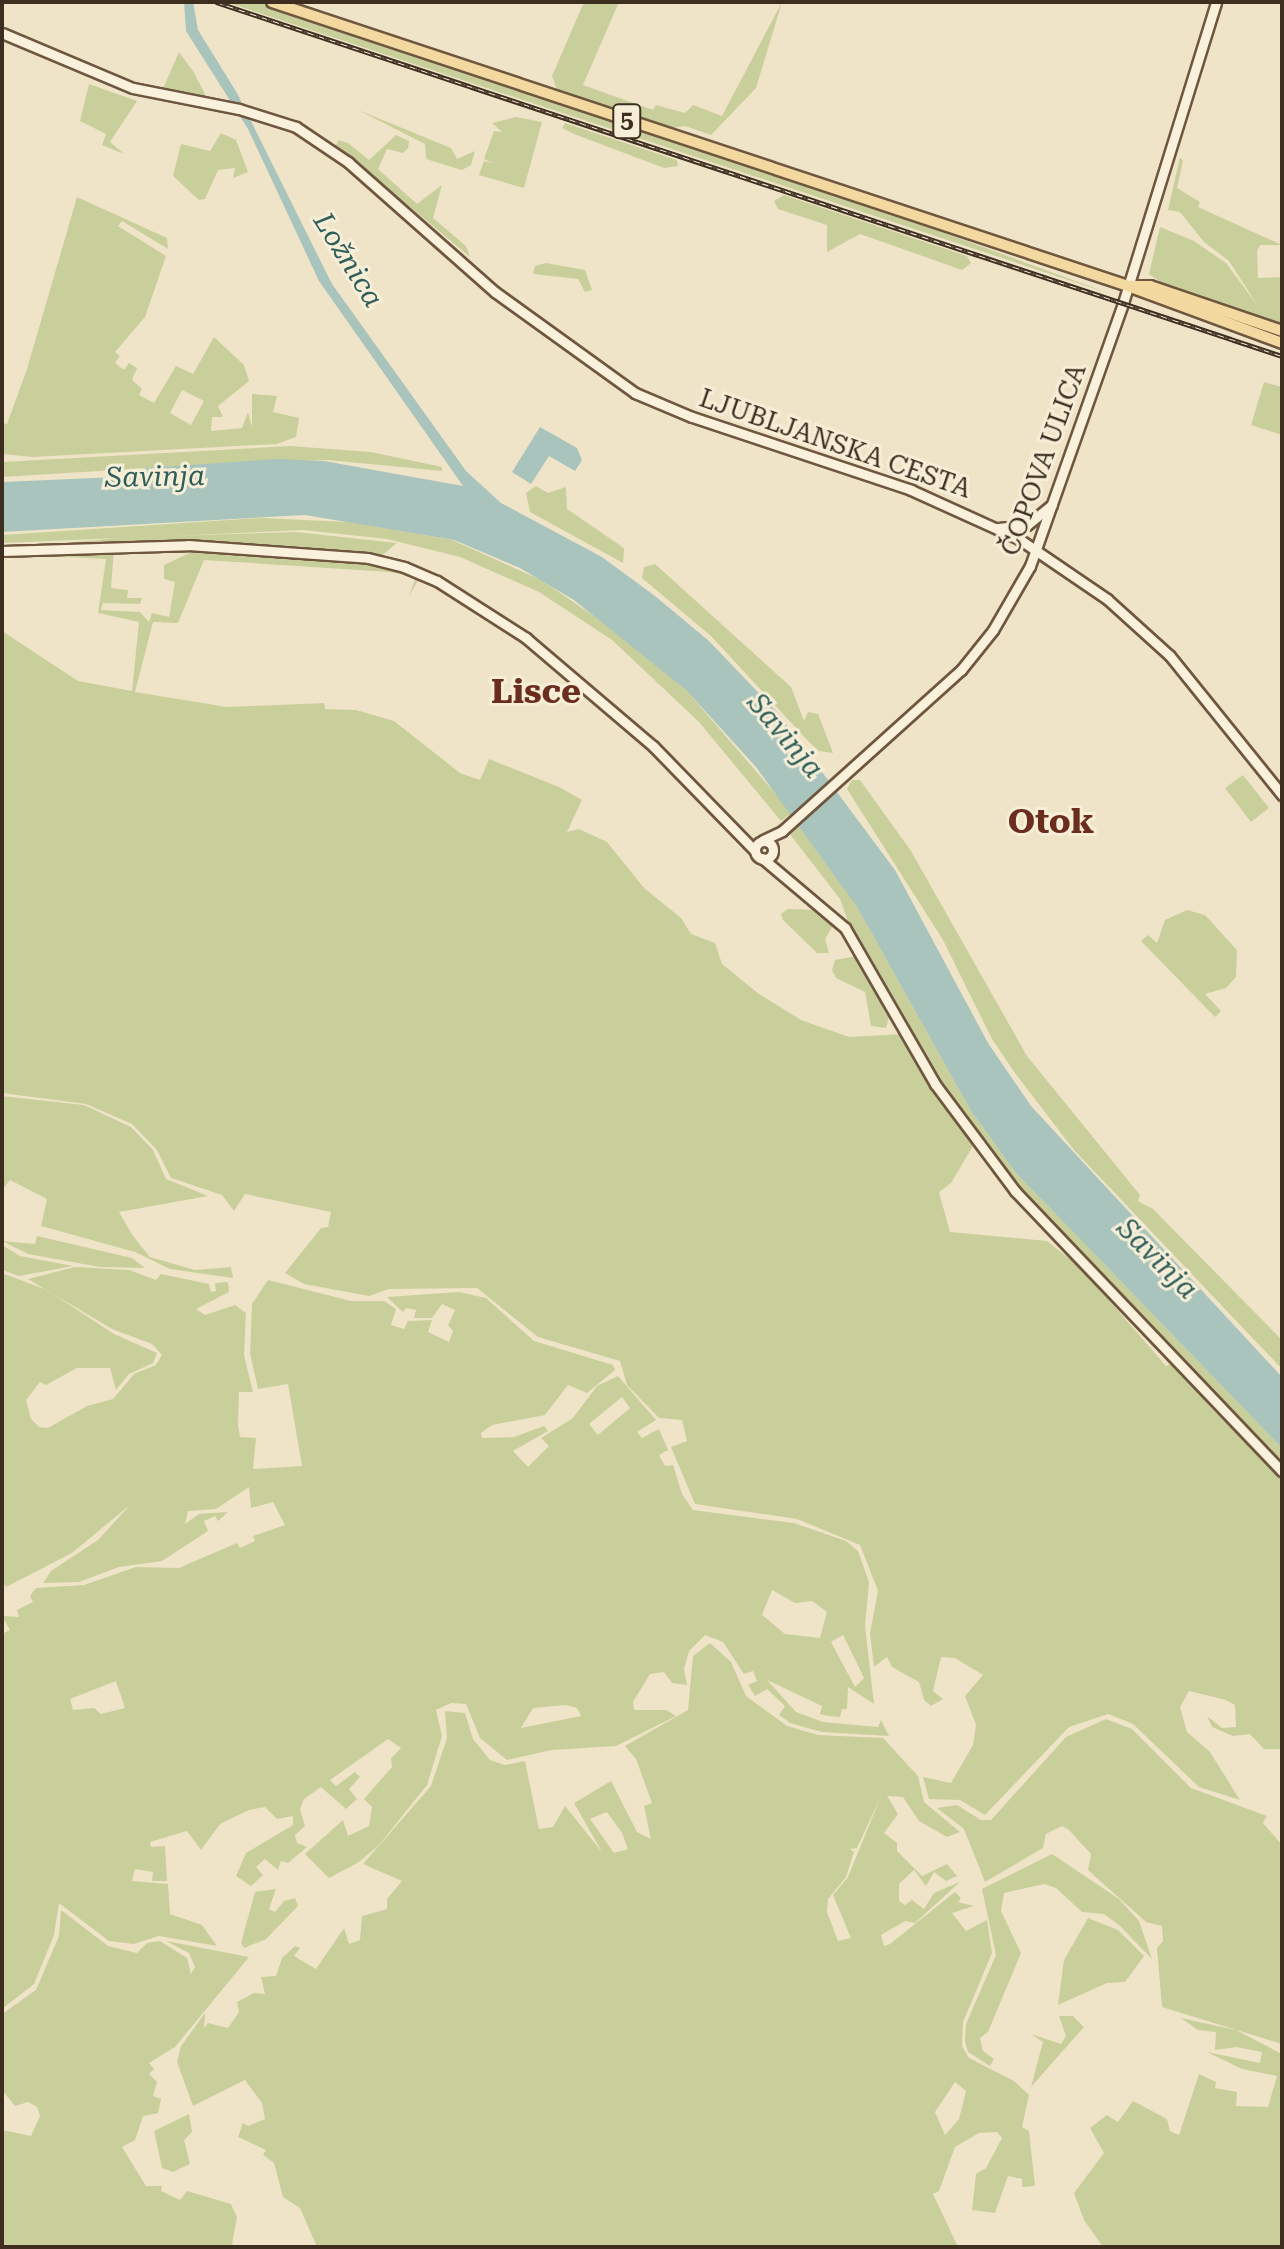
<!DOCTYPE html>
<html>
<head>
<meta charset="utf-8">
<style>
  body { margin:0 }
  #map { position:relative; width:1284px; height:2249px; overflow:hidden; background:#f0e4c8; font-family:"Roboto Serif",serif }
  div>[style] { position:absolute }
  .green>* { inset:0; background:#c9cf9b }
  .water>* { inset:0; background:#a9c4bc }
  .roads { filter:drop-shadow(2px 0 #6f573f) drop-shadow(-2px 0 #6f573f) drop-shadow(0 2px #6f573f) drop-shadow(0 -2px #6f573f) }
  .secondary>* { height:9px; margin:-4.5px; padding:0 4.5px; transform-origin:4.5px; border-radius:4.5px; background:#faf1dc }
  .secondary>.ring { margin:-4.5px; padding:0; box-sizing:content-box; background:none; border:9px solid #faf1dc; border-radius:50% }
  .primary>* { height:10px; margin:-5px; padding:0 5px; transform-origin:5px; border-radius:5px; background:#f3d9a0 }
  .rail>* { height:5px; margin-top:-2.5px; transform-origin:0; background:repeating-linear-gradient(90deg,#f7eed8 0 6px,#3d2e20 0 12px); box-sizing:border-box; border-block:2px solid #3d2e20 }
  span { translate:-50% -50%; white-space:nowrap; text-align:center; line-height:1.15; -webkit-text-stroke:6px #f7eed8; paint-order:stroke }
  .shield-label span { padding:2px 6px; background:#f7eed8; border:2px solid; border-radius:6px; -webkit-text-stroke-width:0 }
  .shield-label { font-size:24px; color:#3d2e20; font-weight:700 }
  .street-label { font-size:26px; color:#3d2e20 }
  .water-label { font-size:28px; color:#2f5d5a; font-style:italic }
  .district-label { font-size:34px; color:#6b2e1e; font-weight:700 }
  .frame { position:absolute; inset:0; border:4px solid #3d2e20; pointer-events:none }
</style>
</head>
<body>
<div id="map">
  <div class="green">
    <i style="clip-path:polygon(226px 2px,257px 2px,893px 214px,1111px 294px)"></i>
    <i style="clip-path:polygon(584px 2px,619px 2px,583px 85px,653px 110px,656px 105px,685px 113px,693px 105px,722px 116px,782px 2px,756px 88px,711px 135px,685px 126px,672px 128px,557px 90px,552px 76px)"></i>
    <i style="clip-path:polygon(179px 52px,193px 71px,207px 98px,162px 91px)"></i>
    <i style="clip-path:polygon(89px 84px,137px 101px,110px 142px,124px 154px,102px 145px,106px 134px,80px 121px)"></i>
    <i style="clip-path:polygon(358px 110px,451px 148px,457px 159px,475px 151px,471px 165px,462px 170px,426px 159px,425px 144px)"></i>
    <i style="clip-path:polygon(516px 117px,542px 122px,524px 188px,479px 175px,484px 161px,493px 163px,484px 159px,494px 131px,502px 132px,492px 123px)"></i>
    <i style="clip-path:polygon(565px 123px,677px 160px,678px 166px,664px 168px,574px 134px,562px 128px)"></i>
    <i style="clip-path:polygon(221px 133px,236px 140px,248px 172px,233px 178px,235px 168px,218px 170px,205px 199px,199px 200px,173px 176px,181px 144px,210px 151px)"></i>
    <i style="clip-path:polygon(396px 135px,409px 141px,408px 148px,403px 153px,387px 149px,378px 169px,417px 204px,442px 185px,433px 218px,466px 246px,470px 257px,336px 145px,339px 140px,348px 143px,369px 160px)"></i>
    <i style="clip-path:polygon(1180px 157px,1183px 161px,1177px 188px,1200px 202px,1198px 207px,1282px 245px,1260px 245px,1257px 251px,1258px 278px,1282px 277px,1282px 324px,1162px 283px,1149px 274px,1160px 227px,1194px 241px,1226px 263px,1258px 306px,1229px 261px,1204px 242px,1180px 212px,1168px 210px)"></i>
    <i style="clip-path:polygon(784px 195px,967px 256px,971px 263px,962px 270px,860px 234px,827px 252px,827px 225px,778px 209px,774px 201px)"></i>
    <i style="clip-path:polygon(evenodd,77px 197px,167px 238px,168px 249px,122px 221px,118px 226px,166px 256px,145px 317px,115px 352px,120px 356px,115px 363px,124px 370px,129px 363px,137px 368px,132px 380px,142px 389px,139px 395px,154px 403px,176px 366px,193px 374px,214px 337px,244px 365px,249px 381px,218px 406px,223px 417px,212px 417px,211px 431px,242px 428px,248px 412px,252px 427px,252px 394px,277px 396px,273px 412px,299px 418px,296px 437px,277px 444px,32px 457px,2px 454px,2px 423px,7px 424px,27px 369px,77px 197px,182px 390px,204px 401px,191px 425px,170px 413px,182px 390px)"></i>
    <i style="clip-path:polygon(546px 263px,585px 270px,592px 290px,585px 292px,578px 279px,533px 274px,535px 266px)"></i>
    <i style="clip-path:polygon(1264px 382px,1282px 387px,1282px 435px,1251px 425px)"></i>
    <i style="clip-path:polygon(290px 446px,371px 452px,442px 467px,442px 471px,328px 460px,261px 461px,2px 477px,2px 462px)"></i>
    <i style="clip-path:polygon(536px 486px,548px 493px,566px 487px,567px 509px,624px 548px,623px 563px,530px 512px,526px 493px)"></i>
    <i style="clip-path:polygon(260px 518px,349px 522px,452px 540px,541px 580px,616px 631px,686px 690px,792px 813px,781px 821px,699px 722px,612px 640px,539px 592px,460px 557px,387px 539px,303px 530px,171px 536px,296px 532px,397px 543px,380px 557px,183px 542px,2px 548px,121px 538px,2px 543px,2px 535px)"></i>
    <i style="clip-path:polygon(114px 550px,111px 588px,128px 590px,127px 598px,142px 598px,140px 604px,103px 603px,101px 610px,140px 612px,149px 622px,152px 613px,169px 617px,175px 582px,164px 579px,164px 565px,196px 550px,364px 562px,420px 577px,409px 596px,416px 577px,389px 572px,204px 560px,178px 623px,153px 622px,135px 692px,227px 707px,324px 703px,325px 709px,356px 710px,394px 721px,460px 773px,480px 780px,489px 759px,559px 787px,582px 800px,567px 832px,579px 829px,607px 842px,644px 888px,681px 918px,691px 934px,715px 943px,722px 964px,759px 994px,801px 1020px,849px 1037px,903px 1034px,973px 1146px,951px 1183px,939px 1192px,950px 1232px,1047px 1241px,1080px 1267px,1166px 1366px,1175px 1362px,1211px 1408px,1282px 1477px,1282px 1749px,1264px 1749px,1250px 1734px,1233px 1736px,1212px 1727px,1207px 1716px,1222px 1728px,1236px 1727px,1235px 1705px,1226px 1700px,1189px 1691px,1180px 1707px,1187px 1732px,1210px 1752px,1240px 1800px,1199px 1787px,1133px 1724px,1108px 1714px,1069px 1727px,985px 1815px,960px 1800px,929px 1799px,923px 1777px,951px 1783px,973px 1745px,976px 1725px,965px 1696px,983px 1675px,955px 1658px,941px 1657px,933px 1691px,943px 1699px,931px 1706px,924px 1700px,919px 1682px,892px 1667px,887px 1657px,874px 1667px,870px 1633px,878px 1591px,860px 1545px,797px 1519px,695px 1504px,671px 1447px,687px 1441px,682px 1420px,659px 1418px,627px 1385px,620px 1361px,538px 1337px,477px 1288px,389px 1289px,369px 1296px,304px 1284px,285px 1273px,321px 1228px,328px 1227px,331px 1212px,245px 1194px,234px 1211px,222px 1195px,171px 1178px,157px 1150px,132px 1124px,86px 1104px,2px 1093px,2px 631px,78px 681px,132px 691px,139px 622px,98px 613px,106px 559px,8px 554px)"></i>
    <i style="clip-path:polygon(655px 564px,791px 687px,804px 721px,808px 712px,818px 714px,833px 753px,819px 751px,809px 742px,711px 636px,642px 578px,644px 567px)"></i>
    <i style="clip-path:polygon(1243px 775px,1269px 808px,1251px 822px,1225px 788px)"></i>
    <i style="clip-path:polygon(852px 780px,860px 780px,911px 851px,1027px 1056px,1140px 1195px,1138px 1201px,1153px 1209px,1282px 1340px,1282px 1369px,1074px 1150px,1015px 1073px,992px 1039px,943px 940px,847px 789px)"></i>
    <i style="clip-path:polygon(801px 824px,857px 907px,971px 1111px,1016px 1173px,1282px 1448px,1282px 1465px,1011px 1179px,938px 1082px,850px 927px,840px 899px,789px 833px)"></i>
    <i style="clip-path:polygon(788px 909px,817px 910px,834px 924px,825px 939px,829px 953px,817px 953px,783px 920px,781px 914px)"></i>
    <i style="clip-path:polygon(1187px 910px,1205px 915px,1237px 950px,1236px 977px,1226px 988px,1205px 994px,1221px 1011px,1215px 1017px,1141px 941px,1148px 935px,1157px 943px,1165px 920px)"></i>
    <i style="clip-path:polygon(857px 956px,890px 1014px,886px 1028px,871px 1026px,865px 992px,836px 978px,832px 970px,835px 960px)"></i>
    <i style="clip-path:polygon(2px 1096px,84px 1105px,131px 1127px,153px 1150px,166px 1179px,208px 1196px,119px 1212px,133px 1236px,150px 1257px,195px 1270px,231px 1267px,233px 1278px,170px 1269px,135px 1252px,41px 1226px,47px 1199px,10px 1180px,2px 1190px)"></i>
    <i style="clip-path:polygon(37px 1236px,132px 1258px,145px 1268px,100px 1267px,28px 1254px,2px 1241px,35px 1244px)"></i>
    <i style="clip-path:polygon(2px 1245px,20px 1256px,73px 1266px,19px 1276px,2px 1270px)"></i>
    <i style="clip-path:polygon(evenodd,75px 1267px,129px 1270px,156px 1280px,161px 1274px,209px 1284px,211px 1292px,216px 1291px,215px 1283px,228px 1282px,229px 1292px,196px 1309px,205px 1315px,235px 1305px,246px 1313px,244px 1355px,253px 1392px,239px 1392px,238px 1425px,240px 1437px,256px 1438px,253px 1469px,302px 1466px,288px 1384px,258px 1389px,250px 1354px,252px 1304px,268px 1280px,351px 1301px,384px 1301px,396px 1309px,391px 1325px,404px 1329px,408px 1321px,432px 1320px,428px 1332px,449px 1342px,453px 1331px,448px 1325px,455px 1310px,442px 1304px,432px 1318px,414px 1318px,416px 1310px,406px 1308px,403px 1312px,387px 1297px,459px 1292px,486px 1298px,534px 1341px,613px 1365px,615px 1370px,587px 1393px,568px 1385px,545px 1415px,492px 1425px,481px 1433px,482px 1438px,514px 1437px,544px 1426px,548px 1431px,513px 1451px,528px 1467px,549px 1446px,541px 1438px,573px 1418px,597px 1386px,618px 1376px,656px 1420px,637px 1432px,642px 1438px,659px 1429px,668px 1450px,659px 1455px,665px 1466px,673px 1465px,682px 1494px,693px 1510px,794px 1523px,846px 1541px,858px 1551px,869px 1582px,865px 1626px,874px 1704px,848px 1687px,847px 1709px,842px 1709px,840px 1717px,828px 1716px,820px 1714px,822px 1706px,767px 1680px,796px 1712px,823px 1722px,878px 1727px,881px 1720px,889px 1736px,822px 1732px,790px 1723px,779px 1715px,785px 1706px,767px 1689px,755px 1696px,748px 1685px,757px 1681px,753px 1671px,744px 1674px,723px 1642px,705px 1635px,689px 1651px,684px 1669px,687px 1685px,672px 1683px,664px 1672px,650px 1674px,633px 1702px,634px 1710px,666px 1710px,676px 1716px,616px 1746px,552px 1750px,507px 1760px,480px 1738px,466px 1704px,451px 1703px,436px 1710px,442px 1736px,427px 1785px,379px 1845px,359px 1862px,329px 1878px,305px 1854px,343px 1820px,348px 1836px,369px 1826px,372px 1807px,364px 1799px,392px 1767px,391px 1758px,401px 1748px,388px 1739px,330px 1780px,336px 1786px,355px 1772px,360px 1777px,349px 1789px,357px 1799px,346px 1809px,321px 1787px,304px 1799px,300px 1809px,305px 1826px,295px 1835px,297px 1843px,307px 1847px,288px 1863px,281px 1861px,278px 1870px,265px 1859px,256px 1867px,263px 1875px,251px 1886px,236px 1876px,246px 1853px,293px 1825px,293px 1816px,277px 1819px,265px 1807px,249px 1810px,220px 1824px,201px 1850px,187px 1831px,150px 1842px,151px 1847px,165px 1846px,167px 1881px,152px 1881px,153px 1872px,135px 1869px,132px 1881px,168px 1884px,170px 1914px,202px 1925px,217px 1946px,159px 1936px,134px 1944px,109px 1941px,59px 1903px,54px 1935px,34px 1984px,2px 2009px,2px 1634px,10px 1630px,2px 1616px,19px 1617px,17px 1610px,33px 1602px,30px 1596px,36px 1588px,84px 1585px,136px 1567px,179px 1568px,237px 1543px,240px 1548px,255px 1541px,253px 1536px,285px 1525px,273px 1502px,251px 1508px,249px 1487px,216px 1509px,188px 1511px,185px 1524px,199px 1514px,228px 1512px,218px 1521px,215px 1516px,204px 1521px,208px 1531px,162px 1561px,119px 1567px,79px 1582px,43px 1583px,51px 1571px,98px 1540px,130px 1505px,72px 1553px,6px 1587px,2px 1581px,2px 1273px,47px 1290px,114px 1334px,157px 1353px,153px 1363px,129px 1374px,116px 1390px,110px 1368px,77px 1368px,46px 1385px,40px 1382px,26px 1400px,31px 1419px,39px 1427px,48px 1428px,87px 1406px,113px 1399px,134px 1374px,156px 1365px,162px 1355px,152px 1344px,112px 1329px,28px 1279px,75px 1267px,622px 1397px,630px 1408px,598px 1435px,589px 1424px,622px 1397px,75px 1267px,772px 1590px,795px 1603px,812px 1601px,827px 1612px,820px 1638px,785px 1634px,767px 1619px,762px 1615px,772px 1590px,75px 1267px,843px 1635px,864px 1678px,855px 1687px,831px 1642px,843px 1635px,75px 1267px,116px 1681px,125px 1708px,101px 1714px,94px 1708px,73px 1710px,70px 1699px,116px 1681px,75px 1267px,566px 1705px,577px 1708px,581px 1716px,521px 1728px,533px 1708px,566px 1705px)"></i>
    <i style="clip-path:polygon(evenodd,710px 1643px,731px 1662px,746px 1696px,787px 1726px,818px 1735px,883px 1738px,918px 1776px,924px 1802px,960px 1832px,947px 1837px,919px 1821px,903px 1797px,887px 1796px,898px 1814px,884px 1833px,897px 1843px,897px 1851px,922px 1876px,947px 1864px,957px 1876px,946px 1881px,934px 1872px,926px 1886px,914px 1870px,899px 1884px,899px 1901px,905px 1905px,912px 1900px,924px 1909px,934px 1893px,960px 1882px,915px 1923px,905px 1921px,881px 1935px,884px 1946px,890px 1944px,955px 1892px,961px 1898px,958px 1902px,974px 1906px,952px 1913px,966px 1931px,987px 1920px,992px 1953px,963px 2022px,962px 2046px,969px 2058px,1014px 2081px,1029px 2095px,1022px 2127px,1029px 2131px,1035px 2186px,1022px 2187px,1022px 2179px,1008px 2176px,995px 2213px,972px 2210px,976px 2174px,986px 2168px,1002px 2138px,997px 2132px,979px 2133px,955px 2147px,939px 2191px,933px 2194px,958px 2247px,317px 2247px,300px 2208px,283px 2197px,274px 2163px,263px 2155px,266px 2150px,238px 2137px,243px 2123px,248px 2126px,265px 2119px,262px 2103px,245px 2080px,193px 2106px,177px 2062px,181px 2046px,205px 2013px,204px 2028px,208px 2023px,228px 2028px,239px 2012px,237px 2002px,254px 1993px,265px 1994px,261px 1977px,276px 1976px,282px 1958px,295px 1946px,300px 1948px,294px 1956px,316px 1969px,344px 1928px,349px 1944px,360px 1940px,362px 1916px,387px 1909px,387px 1899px,402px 1881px,363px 1864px,431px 1786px,447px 1738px,445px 1711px,465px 1713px,473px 1739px,490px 1760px,505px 1765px,525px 1761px,539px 1829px,553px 1827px,565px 1806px,602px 1852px,574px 1803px,611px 1781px,637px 1832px,651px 1839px,644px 1806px,652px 1803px,636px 1759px,625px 1746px,688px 1710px,693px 1656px,710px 1643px,881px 1796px,848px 1877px,833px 1895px,851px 1938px,838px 1941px,827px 1912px,828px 1899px,846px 1877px,854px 1852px,850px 1849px,857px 1848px,881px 1796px,710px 1643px,607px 1812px,622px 1833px,628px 1849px,614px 1853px,590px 1819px,607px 1812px,710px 1643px,955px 2082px,966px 2091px,959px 2119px,945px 2135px,935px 2112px,955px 2082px)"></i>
    <i style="clip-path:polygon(1106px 1719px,1132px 1729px,1191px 1788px,1267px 1816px,1263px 1823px,1282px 1845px,1282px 2044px,1162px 2007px,1157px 1948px,1163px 1941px,1162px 1926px,1146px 1922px,1088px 1870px,1091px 1854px,1069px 1830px,1062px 1826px,1046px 1834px,1043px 1848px,985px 1882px,964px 1829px,937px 1808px,957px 1805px,981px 1820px,991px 1820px,1066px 1737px)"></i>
    <i style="clip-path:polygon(1052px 1854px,1119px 1899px,1139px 1921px,1152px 1959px,1119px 1925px,1104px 1914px,1082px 1912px,1056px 1888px,1044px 1884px,1004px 1893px,1001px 1911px,1021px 1953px,988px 2032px,980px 2038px,983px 2051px,994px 2059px,990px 2066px,968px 2052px,965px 2041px,966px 2024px,996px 1955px,982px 1889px)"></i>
    <i style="clip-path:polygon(276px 1889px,269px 1909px,275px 1912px,284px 1901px,295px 1898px,298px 1906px,266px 1939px,244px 1948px,241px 1943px,255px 1892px)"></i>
    <i style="clip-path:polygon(61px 1910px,108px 1946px,137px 1953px,147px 1943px,160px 1941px,187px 1958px,191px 1974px,195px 1967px,189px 1953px,166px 1941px,249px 1957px,175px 2047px,149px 2063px,154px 2069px,149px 2074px,157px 2082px,153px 2096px,161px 2099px,158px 2113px,143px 2116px,135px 2140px,122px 2147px,146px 2186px,162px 2186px,161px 2191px,180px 2200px,187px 2191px,231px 2204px,237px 2217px,232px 2244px,238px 2247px,2px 2247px,2px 2130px,31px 2136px,40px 2116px,37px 2107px,28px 2102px,15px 2106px,2px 2090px,2px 2014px,36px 1990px,59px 1936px)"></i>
    <i style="clip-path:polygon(1088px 1918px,1118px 1930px,1144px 1956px,1125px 1982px,1107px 1983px,1058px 2005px,1064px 1960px)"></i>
    <i style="clip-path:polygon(1059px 2016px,1073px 2016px,1084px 2027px,1031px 2087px,1043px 2042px,1031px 2034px,1061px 2044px,1066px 2036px)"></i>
    <i style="clip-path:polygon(1181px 2018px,1236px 2030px,1282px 2054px,1282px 2247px,1103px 2247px,1084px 2220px,1074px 2193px,1104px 2153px,1090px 2128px,1107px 2115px,1118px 2122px,1133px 2101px,1167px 2119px,1170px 2131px,1179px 2135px,1199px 2074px,1216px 2082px,1215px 2088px,1237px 2092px,1236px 2106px,1268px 2107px,1277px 2076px,1242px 2069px,1207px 2052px,1260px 2063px,1262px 2052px,1236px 2047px,1215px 2050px,1216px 2032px,1198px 2030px)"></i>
    <i style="clip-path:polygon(189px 2114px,192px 2132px,184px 2140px,190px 2164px,173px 2172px,162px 2168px,154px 2131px)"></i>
  </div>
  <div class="water">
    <i style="clip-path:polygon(184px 2px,193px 2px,198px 30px,237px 93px,332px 284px,466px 471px,501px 503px,602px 557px,655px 596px,709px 641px,778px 713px,895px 870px,988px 1043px,1031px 1106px,1282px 1377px,1282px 1448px,1016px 1173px,971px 1111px,857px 907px,756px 767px,686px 690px,574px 600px,520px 568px,454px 540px,305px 515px,2px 532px,2px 482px,140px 476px,145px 468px,278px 459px,324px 461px,463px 486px,319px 281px,248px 129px,186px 31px)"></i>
    <i style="clip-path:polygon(540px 427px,577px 448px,582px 460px,575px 471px,549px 456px,531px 484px,512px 472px)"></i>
  </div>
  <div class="roads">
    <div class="secondary">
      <i style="left:2px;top:33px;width:142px;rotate:22.8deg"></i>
      <i style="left:133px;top:88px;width:108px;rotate:11.2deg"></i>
      <i style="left:239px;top:109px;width:60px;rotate:17.5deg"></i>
      <i style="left:296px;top:127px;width:63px;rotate:33.9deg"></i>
      <i style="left:348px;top:162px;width:196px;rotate:41.5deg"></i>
      <i style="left:495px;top:292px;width:173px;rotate:35.8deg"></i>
      <i style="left:635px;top:393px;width:62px;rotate:22.8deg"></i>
      <i style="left:692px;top:417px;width:231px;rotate:18.4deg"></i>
      <i style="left:911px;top:490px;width:119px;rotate:24.4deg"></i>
      <i style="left:1019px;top:539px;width:107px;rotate:34.3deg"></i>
      <i style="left:1107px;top:599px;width:85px;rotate:42.1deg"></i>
      <i style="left:1170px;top:656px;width:179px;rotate:51.1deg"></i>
      <i style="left:998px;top:528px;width:29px;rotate:-6deg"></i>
      <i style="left:1027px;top:525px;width:32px;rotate:-39deg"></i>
      <i style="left:2px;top:551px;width:186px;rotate:-1.8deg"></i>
      <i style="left:188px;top:545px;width:180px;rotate:4.1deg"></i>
      <i style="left:368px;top:558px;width:37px;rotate:14deg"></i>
      <i style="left:404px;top:567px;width:36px;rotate:23deg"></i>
      <i style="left:437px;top:581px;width:106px;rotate:32.6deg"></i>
      <i style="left:526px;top:638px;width:167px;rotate:40.4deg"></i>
      <i style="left:653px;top:746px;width:146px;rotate:45.8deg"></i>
      <i style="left:763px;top:840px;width:21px;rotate:-25deg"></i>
      <i style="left:782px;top:831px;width:241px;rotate:-42deg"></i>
      <i style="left:961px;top:670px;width:51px;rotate:-51.3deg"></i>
      <i style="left:993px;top:630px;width:74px;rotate:-60deg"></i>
      <i style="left:1030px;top:566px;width:279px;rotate:-70.5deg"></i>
      <i style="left:1123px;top:303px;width:315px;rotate:-72.8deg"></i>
      <i class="ring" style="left:755px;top:841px;width:9px;height:9px"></i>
      <i style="left:762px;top:858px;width:109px;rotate:40.1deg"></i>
      <i style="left:845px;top:928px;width:180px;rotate:60deg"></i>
      <i style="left:935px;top:1084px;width:134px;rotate:53.2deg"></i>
      <i style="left:1015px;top:1191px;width:387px;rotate:46.4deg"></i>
    </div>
    <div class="primary">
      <i style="left:272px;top:2px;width:902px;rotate:18.35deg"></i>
      <i style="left:1128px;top:286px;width:164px;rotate:20.3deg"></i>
      <i style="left:1128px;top:286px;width:22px"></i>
      <i style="left:1150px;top:286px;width:139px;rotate:18.8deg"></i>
    </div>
  </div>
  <div class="rail">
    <i style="left:216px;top:2px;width:1123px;rotate:18.37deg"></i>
  </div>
  <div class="shield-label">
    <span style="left:627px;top:121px">5</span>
  </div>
  <div class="street-label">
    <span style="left:835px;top:444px;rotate:19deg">LJUBLJANSKA CESTA</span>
    <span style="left:1044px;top:460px;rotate:-70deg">ČOPOVA ULICA</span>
  </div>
  <div class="water-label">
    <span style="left:348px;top:260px;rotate:58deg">Ložnica</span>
    <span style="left:155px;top:477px;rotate:-1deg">Savinja</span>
    <span style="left:785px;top:736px;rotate:50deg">Savinja</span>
    <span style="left:1157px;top:1259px;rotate:45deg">Savinja</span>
  </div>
  <div class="district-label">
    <span style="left:536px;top:692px">Lisce</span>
    <span style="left:1051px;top:822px">Otok</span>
  </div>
  <div class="frame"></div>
</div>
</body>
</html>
